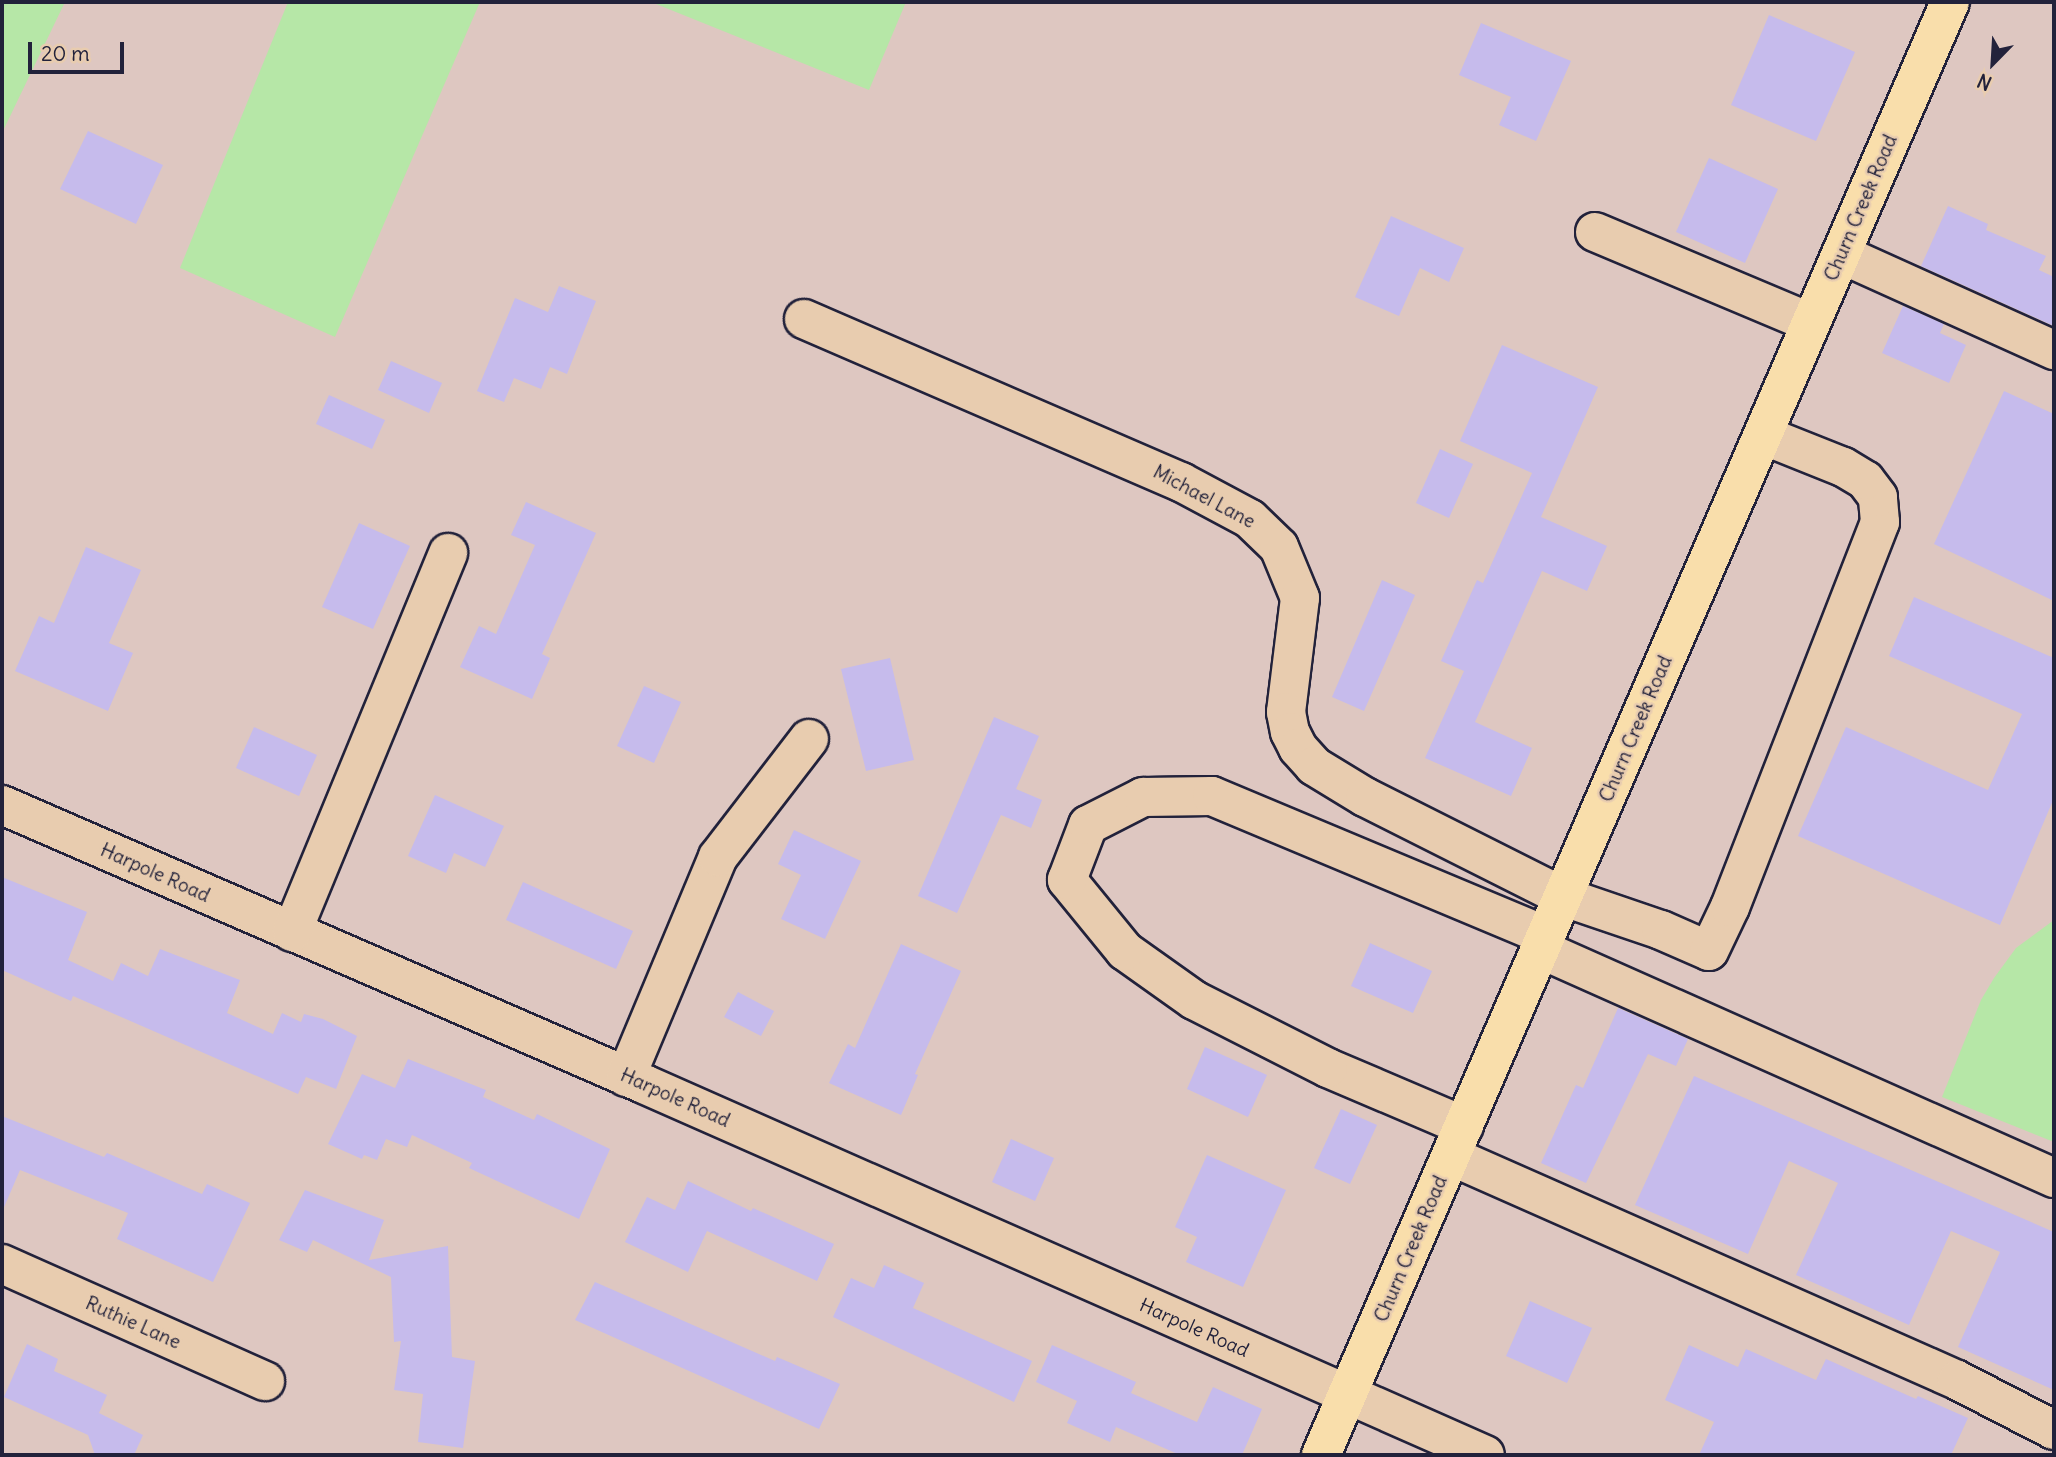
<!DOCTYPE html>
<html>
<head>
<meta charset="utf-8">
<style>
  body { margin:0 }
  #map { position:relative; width:2056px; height:1457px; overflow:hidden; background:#dec7c1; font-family:Delius,sans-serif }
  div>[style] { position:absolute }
  .green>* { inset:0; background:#b6e7a7 }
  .building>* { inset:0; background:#c6bbec }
  .roads { filter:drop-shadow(2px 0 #22223b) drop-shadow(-2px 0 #22223b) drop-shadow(0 2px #22223b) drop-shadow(0 -2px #22223b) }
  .minor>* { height:38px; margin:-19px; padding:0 19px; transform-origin:19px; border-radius:19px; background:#e8ccaf }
  .major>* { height:38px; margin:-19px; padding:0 19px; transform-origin:19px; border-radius:19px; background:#f9deab }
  span { translate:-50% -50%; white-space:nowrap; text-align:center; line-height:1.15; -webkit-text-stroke:5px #e8ccaf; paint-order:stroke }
  .street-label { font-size:19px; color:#22223b }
  .frame { position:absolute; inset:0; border:4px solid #22223b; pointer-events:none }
  .north { position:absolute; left:1958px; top:28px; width:70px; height:70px; -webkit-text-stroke:5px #e8ccaf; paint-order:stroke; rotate:204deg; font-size:19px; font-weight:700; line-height:28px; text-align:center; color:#22223b }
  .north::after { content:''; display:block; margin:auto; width:24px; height:32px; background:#22223b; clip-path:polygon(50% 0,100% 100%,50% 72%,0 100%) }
  .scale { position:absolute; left:28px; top:42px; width:96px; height:32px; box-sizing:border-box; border:4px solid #22223b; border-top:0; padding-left:9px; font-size:21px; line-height:24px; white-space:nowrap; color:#22223b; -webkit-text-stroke:5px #e8ccaf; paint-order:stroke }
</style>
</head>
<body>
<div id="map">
  <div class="green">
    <i style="clip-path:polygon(2px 2px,65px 2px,2px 133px)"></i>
    <i style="clip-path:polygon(288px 2px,480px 2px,335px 337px,180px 268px)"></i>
    <i style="clip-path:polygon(651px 2px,906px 2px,869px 90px)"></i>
    <i style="clip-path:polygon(2054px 920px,2054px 1142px,1942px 1097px,1981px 1000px,1994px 978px,2016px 948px)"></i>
  </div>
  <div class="building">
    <i style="clip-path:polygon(1769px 15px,1855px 52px,1816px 141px,1731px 105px)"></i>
    <i style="clip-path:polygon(1481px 23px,1571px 61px,1536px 141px,1499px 125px,1511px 97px,1459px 75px)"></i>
    <i style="clip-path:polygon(88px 131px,163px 165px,136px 224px,60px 189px)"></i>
    <i style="clip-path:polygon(1709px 158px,1778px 189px,1745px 263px,1676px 232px)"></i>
    <i style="clip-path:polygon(1948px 206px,1988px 224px,1986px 230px,2046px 256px,2039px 270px,2054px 277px,2054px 326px,1921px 266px)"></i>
    <i style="clip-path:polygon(1391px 216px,1464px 248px,1449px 282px,1420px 268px,1399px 316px,1355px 297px)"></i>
    <i style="clip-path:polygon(559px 286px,596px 301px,567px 374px,550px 367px,541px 389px,514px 378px,504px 402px,477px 391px,515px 298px,548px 312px)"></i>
    <i style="clip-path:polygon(1903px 306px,1944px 324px,1940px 333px,1966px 345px,1949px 383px,1882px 353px)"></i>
    <i style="clip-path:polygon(1502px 345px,1598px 387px,1541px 517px,1607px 546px,1587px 591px,1542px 571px,1475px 722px,1532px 748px,1511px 796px,1425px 758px,1464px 671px,1441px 661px,1477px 580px,1483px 583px,1532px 473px,1460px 441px)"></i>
    <i style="clip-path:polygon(391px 361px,442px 383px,429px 413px,378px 390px)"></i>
    <i style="clip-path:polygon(2004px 391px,2054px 414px,2054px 601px,1934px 544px)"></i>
    <i style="clip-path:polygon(329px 395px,385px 420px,372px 449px,316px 424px)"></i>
    <i style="clip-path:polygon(1440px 449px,1473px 464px,1449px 518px,1416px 503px)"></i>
    <i style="clip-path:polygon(526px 502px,596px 533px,542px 654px,550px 658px,532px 699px,460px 667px,479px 626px,496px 634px,535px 545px,511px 535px)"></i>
    <i style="clip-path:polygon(359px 523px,410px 546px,373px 629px,322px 607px)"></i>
    <i style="clip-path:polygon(86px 547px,141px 570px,109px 643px,133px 653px,108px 711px,15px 671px,39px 616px,54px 623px)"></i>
    <i style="clip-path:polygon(1382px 580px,1415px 595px,1364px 711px,1332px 697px)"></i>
    <i style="clip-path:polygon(1914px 597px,2054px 658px,2054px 798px,2000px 925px,1798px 836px,1846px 727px,1988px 790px,2022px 714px,1889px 656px)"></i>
    <i style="clip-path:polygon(890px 658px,914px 760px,866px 771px,841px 669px)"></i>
    <i style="clip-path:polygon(644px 686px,681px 702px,654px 763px,617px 746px)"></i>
    <i style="clip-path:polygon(994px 717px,1039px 736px,1016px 789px,1042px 800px,1031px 828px,1001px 815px,957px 913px,918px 896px)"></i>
    <i style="clip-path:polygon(254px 727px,317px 755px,299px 796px,236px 768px)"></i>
    <i style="clip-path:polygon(435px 795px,504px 826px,485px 867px,454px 853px,446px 873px,408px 856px)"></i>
    <i style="clip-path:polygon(794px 830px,861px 861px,825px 939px,781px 919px,801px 875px,778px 864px)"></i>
    <i style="clip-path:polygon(2px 877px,87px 912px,68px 960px,113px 981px,121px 963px,148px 976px,160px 949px,240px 980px,227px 1013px,273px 1034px,282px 1013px,301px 1022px,304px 1014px,323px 1019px,357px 1036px,336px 1089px,306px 1077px,298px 1094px,73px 996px,71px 1001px,2px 970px)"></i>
    <i style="clip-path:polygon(523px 882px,633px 931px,616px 969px,506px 920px)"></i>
    <i style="clip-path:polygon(1370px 943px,1432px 971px,1413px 1013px,1351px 986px)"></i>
    <i style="clip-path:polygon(901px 944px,961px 971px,915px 1074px,918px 1075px,901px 1115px,829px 1083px,848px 1044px,855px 1048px)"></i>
    <i style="clip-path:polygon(738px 992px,774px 1011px,761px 1036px,724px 1017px)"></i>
    <i style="clip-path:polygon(1618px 1008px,1688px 1039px,1676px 1066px,1648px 1054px,1586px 1183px,1541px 1163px,1576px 1085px,1583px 1088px)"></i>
    <i style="clip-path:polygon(1205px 1047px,1267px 1075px,1248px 1117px,1187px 1089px)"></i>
    <i style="clip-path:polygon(408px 1059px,486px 1090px,483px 1097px,534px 1120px,537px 1114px,610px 1149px,579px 1219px,469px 1168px,472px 1163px,412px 1135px,407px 1147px,386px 1139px,377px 1160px,364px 1155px,362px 1159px,328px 1144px,362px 1074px,395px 1088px)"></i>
    <i style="clip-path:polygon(1694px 1076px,2054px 1232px,2054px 1390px,1958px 1347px,2000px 1252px,1951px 1231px,1909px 1325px,1796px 1275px,1838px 1183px,1789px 1161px,1748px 1254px,1635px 1205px)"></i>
    <i style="clip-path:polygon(1341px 1109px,1377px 1125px,1350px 1184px,1314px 1168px)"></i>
    <i style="clip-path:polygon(2px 1116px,104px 1157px,107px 1153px,202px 1194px,207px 1184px,250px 1203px,213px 1282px,117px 1239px,128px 1213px,20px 1170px,2px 1212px)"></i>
    <i style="clip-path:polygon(1011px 1139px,1054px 1158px,1035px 1201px,992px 1182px)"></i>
    <i style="clip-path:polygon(1207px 1155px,1286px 1190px,1243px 1287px,1186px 1262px,1197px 1237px,1175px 1227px)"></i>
    <i style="clip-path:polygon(688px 1181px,751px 1211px,753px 1208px,834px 1244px,817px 1281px,707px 1231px,688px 1272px,625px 1242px,647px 1197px,675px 1210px)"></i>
    <i style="clip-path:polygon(305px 1190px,384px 1220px,369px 1260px,448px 1246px,452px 1357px,475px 1361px,463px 1448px,418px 1442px,423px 1394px,394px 1390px,401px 1341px,394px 1342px,391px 1277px,313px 1240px,307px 1252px,279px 1240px)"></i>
    <i style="clip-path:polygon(884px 1265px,924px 1283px,913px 1308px,1032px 1361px,1014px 1402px,833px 1317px,851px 1278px,874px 1288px)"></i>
    <i style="clip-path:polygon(595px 1282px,775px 1361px,777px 1357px,840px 1384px,819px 1429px,575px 1320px)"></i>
    <i style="clip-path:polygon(1530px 1301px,1592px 1328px,1567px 1383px,1506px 1356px)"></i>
    <i style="clip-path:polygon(27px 1344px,58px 1359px,54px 1371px,107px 1395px,99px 1413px,143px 1435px,134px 1455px,95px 1455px,88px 1435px,4px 1397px)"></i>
    <i style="clip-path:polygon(1052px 1345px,1136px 1382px,1131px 1393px,1197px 1422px,1213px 1387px,1262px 1409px,1242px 1455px,1180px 1455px,1116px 1427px,1110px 1442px,1067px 1423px,1077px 1401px,1036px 1382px)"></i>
    <i style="clip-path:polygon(1689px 1345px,1738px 1367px,1746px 1349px,1816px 1380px,1826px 1359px,1916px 1399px,1918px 1396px,1968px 1418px,1951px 1455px,1699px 1455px,1714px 1422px,1665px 1400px)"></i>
  </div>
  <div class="roads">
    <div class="minor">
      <i style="left:1595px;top:232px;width:234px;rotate:22.8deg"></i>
      <i style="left:1841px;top:254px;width:234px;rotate:24.3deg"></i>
      <i style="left:804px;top:319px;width:411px;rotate:23.4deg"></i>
      <i style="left:1181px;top:482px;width:78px;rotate:28.2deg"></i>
      <i style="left:1250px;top:519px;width:40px;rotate:44deg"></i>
      <i style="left:1279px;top:547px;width:55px;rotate:67.6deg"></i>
      <i style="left:1300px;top:598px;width:115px;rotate:97deg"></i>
      <i style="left:1286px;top:712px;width:20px;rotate:79deg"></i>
      <i style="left:1290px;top:732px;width:18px;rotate:63deg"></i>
      <i style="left:1298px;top:748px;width:24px;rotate:48deg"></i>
      <i style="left:1314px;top:766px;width:60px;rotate:31.3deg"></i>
      <i style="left:1365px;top:797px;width:223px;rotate:26.7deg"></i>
      <i style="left:1564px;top:897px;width:102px;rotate:18.8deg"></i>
      <i style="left:1661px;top:930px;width:52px;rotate:23.6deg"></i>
      <i style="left:1709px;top:951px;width:49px;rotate:-64.5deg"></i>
      <i style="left:1730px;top:907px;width:413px;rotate:-68.7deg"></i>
      <i style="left:1880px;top:522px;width:25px;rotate:-95deg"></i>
      <i style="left:1878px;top:497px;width:21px;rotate:-127deg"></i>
      <i style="left:1865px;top:480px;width:26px;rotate:-149deg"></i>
      <i style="left:1843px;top:467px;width:86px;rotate:-158.2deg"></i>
      <i style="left:2px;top:805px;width:700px;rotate:23.49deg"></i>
      <i style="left:644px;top:1084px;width:919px;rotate:23.8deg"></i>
      <i style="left:292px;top:932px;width:410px;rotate:-67.6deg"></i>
      <i style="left:1540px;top:949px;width:563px;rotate:24.01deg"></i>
      <i style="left:626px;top:1077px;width:238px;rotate:-67.3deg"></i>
      <i style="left:718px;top:857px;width:149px;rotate:-52.4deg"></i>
      <i style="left:1464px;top:1126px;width:148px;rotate:-156.9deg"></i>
      <i style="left:1328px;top:1068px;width:150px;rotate:-153.1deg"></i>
      <i style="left:1194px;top:1000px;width:85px;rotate:-144.6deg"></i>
      <i style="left:1125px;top:951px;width:92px;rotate:-129.2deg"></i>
      <i style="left:1067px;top:880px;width:59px;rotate:-69.1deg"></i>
      <i style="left:1088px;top:825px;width:62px;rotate:-27deg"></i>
      <i style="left:1143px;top:797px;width:69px;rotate:-0.8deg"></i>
      <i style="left:1212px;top:796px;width:362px;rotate:22.7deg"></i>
      <i style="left:1451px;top:1156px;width:553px;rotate:23.88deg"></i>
      <i style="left:1957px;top:1380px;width:109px;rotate:27.3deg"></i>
      <i style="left:2px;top:1264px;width:288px;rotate:24deg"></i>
    </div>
    <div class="major">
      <i style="left:1321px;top:1455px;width:1583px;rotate:-66.59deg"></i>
    </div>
  </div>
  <div class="street-label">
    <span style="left:1861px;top:208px;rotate:-67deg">Churn Creek Road</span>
    <span style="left:1204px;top:497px;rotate:28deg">Michael Lane</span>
    <span style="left:1636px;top:729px;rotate:-67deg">Churn Creek Road</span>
    <span style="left:155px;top:873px;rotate:24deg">Harpole Road</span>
    <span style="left:675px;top:1098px;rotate:24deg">Harpole Road</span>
    <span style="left:1411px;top:1249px;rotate:-67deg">Churn Creek Road</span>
    <span style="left:133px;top:1323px;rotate:24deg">Ruthie Lane</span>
    <span style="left:1194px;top:1328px;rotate:24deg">Harpole Road</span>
  </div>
  <div class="frame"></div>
  <div class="north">N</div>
  <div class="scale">20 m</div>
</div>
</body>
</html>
